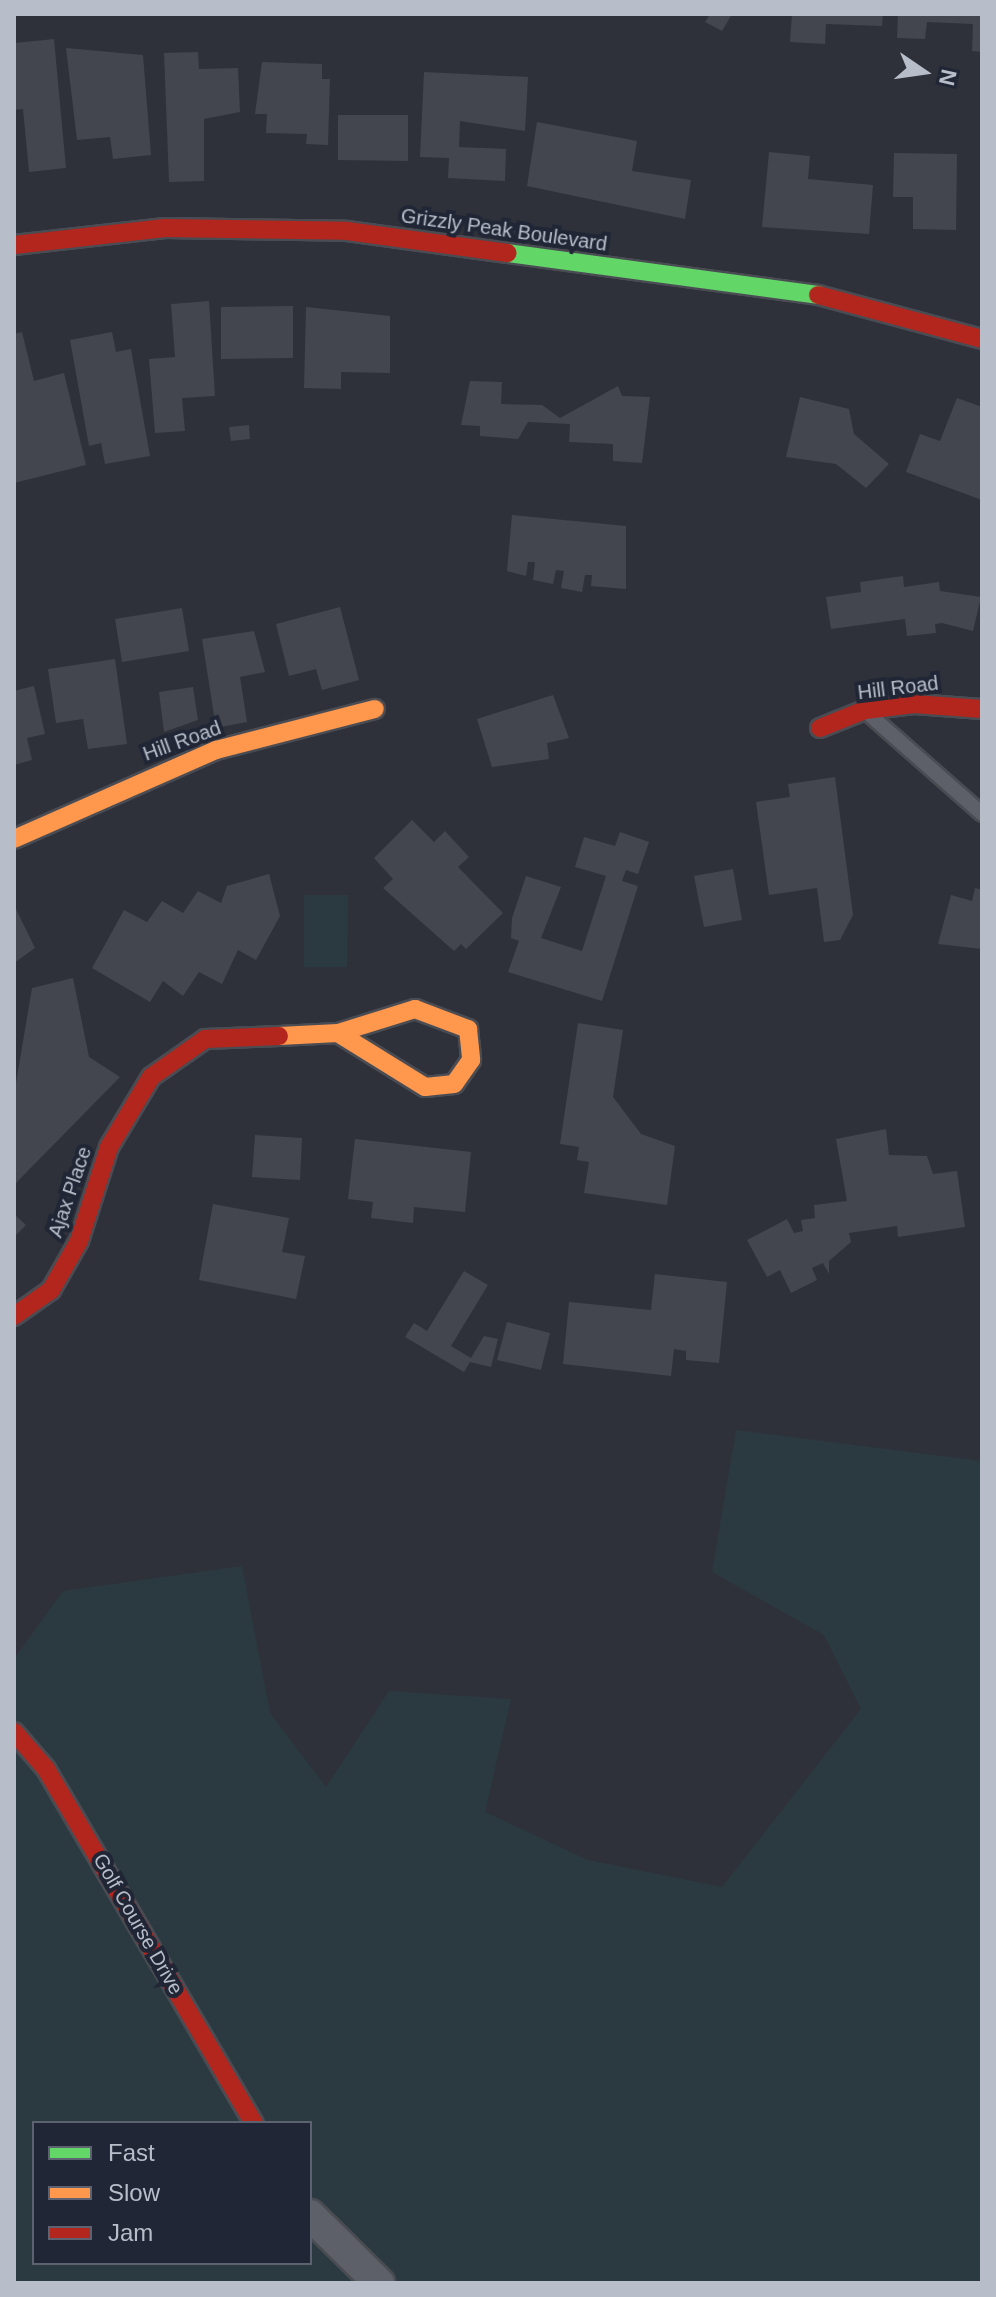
<!DOCTYPE html>
<html>
<head>
<meta charset="utf-8">
<style>
  body { margin:0 }
  #map { position:relative; width:996px; height:2297px; overflow:hidden; background:#2e313a; font-family:Helvetica,sans-serif }
  div>[style] { position:absolute }
  .green>* { inset:0; background:#2b3a40 }
  .building>* { inset:0; background:#43464e }
  .roads { filter:drop-shadow(2px 0 #4a4c53) drop-shadow(-2px 0 #4a4c53) drop-shadow(0 2px #4a4c53) drop-shadow(0 -2px #4a4c53) }
  .lane>* { height:14px; margin:-7px; padding:0 7px; transform-origin:7px; border-radius:7px; background:#5d6068 }
  .street>* { height:30px; margin:-15px; padding:0 15px; transform-origin:15px; border-radius:15px; background:#5d6068 }
  .fast>* { height:18px; margin:-9px; padding:0 9px; transform-origin:9px; border-radius:9px; background:#63d668 }
  .slow>* { height:18px; margin:-9px; padding:0 9px; transform-origin:9px; border-radius:9px; background:#ff974d }
  .jam>* { height:18px; margin:-9px; padding:0 9px; transform-origin:9px; border-radius:9px; background:#b3261e }
  span { translate:-50% -50%; white-space:nowrap; text-align:center; line-height:1.15; -webkit-text-stroke:8px #202635; paint-order:stroke }
  .street-label { font-size:20px; color:#b8bdca }
  .frame { position:absolute; inset:0; border:16px solid #b8bdca; pointer-events:none }
  .legend { position:absolute; left:32px; top:2121px; width:280px; height:144px; box-sizing:border-box; background:#202635; border:2px solid #5d6271; margin:0; padding:10px 14px; list-style:none; font-size:24px; color:#b8bdca }
  .legend li { display:flex; align-items:center; gap:16px; height:40px }
  .legend b { width:40px; border:2px solid #5d6271 }
  .north { position:absolute; left:884px; top:32px; width:80px; height:80px; -webkit-text-stroke:6px #202635; paint-order:stroke; rotate:103deg; font-size:22px; font-weight:700; line-height:32px; text-align:center; color:#b8bdca }
  .north::after { content:''; display:block; margin:auto; width:28px; height:36px; background:#b8bdca; clip-path:polygon(50% 0,100% 100%,50% 72%,0 100%) }
</style>
</head>
<body>
<div id="map">
  <div class="green">
    <i style="clip-path:polygon(304px 895px,348px 895px,347px 967px,304px 967px)"></i>
    <i style="clip-path:polygon(evenodd,736px 1430px,982px 1461px,982px 2283px,14px 2283px,14px 1659px,63px 1591px,242px 1566px,270px 1713px,326px 1787px,389px 1691px,511px 1699px,485px 1812px,588px 1860px,722px 1887px,861px 1709px,824px 1635px,712px 1572px,736px 1430px,34px 2123px,310px 2123px,310px 2263px,34px 2263px,34px 2123px)"></i>
  </div>
  <div class="building">
    <i style="clip-path:polygon(710px 14px,732px 14px,722px 31px,705px 22px)"></i>
    <i style="clip-path:polygon(792px 14px,883px 14px,882px 26px,826px 24px,825px 44px,790px 42px)"></i>
    <i style="clip-path:polygon(898px 14px,982px 14px,982px 52px,972px 51px,973px 24px,927px 22px,925px 39px,897px 38px)"></i>
    <i style="clip-path:polygon(54px 39px,66px 168px,29px 172px,23px 109px,14px 110px,14px 43px)"></i>
    <i style="clip-path:polygon(66px 48px,143px 55px,151px 155px,113px 159px,110px 137px,77px 140px)"></i>
    <i style="clip-path:polygon(198px 52px,199px 69px,238px 68px,240px 112px,204px 119px,204px 181px,169px 182px,164px 53px)"></i>
    <i style="clip-path:polygon(262px 62px,322px 64px,322px 79px,330px 79px,328px 145px,306px 144px,307px 134px,266px 133px,267px 114px,255px 114px)"></i>
    <i style="clip-path:polygon(424px 72px,528px 77px,525px 131px,460px 121px,459px 147px,506px 149px,505px 181px,448px 178px,449px 158px,420px 157px)"></i>
    <i style="clip-path:polygon(338px 115px,408px 115px,408px 161px,338px 160px)"></i>
    <i style="clip-path:polygon(537px 122px,637px 141px,632px 171px,691px 180px,685px 219px,527px 186px)"></i>
    <i style="clip-path:polygon(769px 152px,810px 156px,808px 179px,873px 185px,869px 234px,762px 227px)"></i>
    <i style="clip-path:polygon(894px 153px,957px 154px,956px 230px,913px 229px,913px 197px,893px 197px)"></i>
    <i style="clip-path:polygon(209px 301px,215px 396px,182px 398px,185px 431px,155px 433px,149px 359px,175px 357px,171px 304px)"></i>
    <i style="clip-path:polygon(293px 306px,293px 358px,221px 359px,221px 307px)"></i>
    <i style="clip-path:polygon(306px 307px,390px 316px,390px 373px,341px 372px,341px 389px,304px 388px)"></i>
    <i style="clip-path:polygon(22px 332px,34px 381px,64px 373px,86px 465px,14px 483px,14px 334px)"></i>
    <i style="clip-path:polygon(112px 332px,116px 352px,131px 349px,150px 456px,105px 464px,101px 443px,89px 446px,70px 340px)"></i>
    <i style="clip-path:polygon(470px 381px,502px 382px,501px 404px,542px 405px,560px 418px,618px 386px,622px 396px,650px 397px,642px 463px,613px 461px,613px 444px,569px 442px,570px 424px,528px 422px,518px 439px,480px 436px,480px 426px,461px 425px)"></i>
    <i style="clip-path:polygon(800px 397px,849px 409px,854px 434px,889px 464px,866px 488px,836px 464px,786px 457px)"></i>
    <i style="clip-path:polygon(957px 398px,982px 407px,982px 500px,906px 472px,920px 434px,940px 441px)"></i>
    <i style="clip-path:polygon(249px 425px,250px 439px,231px 441px,229px 427px)"></i>
    <i style="clip-path:polygon(512px 515px,626px 526px,626px 589px,591px 586px,592px 575px,585px 575px,582px 592px,561px 588px,564px 571px,556px 570px,553px 584px,533px 580px,535px 562px,528px 562px,526px 576px,507px 571px)"></i>
    <i style="clip-path:polygon(903px 576px,904px 587px,939px 582px,940px 591px,981px 597px,973px 631px,942px 623px,935px 624px,936px 633px,907px 636px,905px 619px,831px 629px,826px 597px,861px 592px,860px 582px)"></i>
    <i style="clip-path:polygon(340px 607px,359px 680px,322px 690px,316px 669px,289px 676px,276px 624px)"></i>
    <i style="clip-path:polygon(182px 608px,189px 651px,122px 662px,115px 619px)"></i>
    <i style="clip-path:polygon(254px 631px,265px 672px,240px 677px,247px 722px,216px 728px,202px 639px)"></i>
    <i style="clip-path:polygon(115px 659px,127px 744px,88px 749px,83px 719px,56px 723px,48px 669px)"></i>
    <i style="clip-path:polygon(34px 686px,45px 734px,27px 738px,32px 760px,14px 765px,14px 691px)"></i>
    <i style="clip-path:polygon(193px 687px,198px 720px,164px 732px,159px 692px)"></i>
    <i style="clip-path:polygon(553px 695px,569px 738px,547px 743px,549px 759px,492px 767px,477px 719px)"></i>
    <i style="clip-path:polygon(835px 777px,853px 915px,840px 940px,824px 942px,817px 888px,769px 895px,756px 802px,790px 797px,788px 784px)"></i>
    <i style="clip-path:polygon(412px 820px,434px 842px,445px 831px,469px 857px,458px 867px,503px 913px,466px 949px,461px 944px,454px 951px,383px 888px,393px 879px,374px 858px)"></i>
    <i style="clip-path:polygon(620px 832px,649px 842px,638px 874px,626px 870px,622px 881px,638px 886px,602px 1001px,508px 972px,519px 941px,511px 938px,512px 918px,526px 876px,561px 887px,541px 938px,582px 951px,606px 876px,575px 867px,584px 837px,615px 846px)"></i>
    <i style="clip-path:polygon(733px 869px,742px 920px,704px 927px,694px 876px)"></i>
    <i style="clip-path:polygon(269px 874px,280px 916px,256px 960px,238px 950px,222px 984px,199px 972px,183px 996px,163px 981px,150px 1002px,92px 968px,124px 910px,147px 922px,162px 901px,183px 913px,198px 891px,221px 903px,227px 886px)"></i>
    <i style="clip-path:polygon(975px 888px,982px 890px,982px 949px,938px 944px,951px 895px,972px 901px)"></i>
    <i style="clip-path:polygon(14px 905px,35px 948px,14px 963px)"></i>
    <i style="clip-path:polygon(73px 978px,89px 1057px,120px 1077px,14px 1185px,14px 1095px,32px 988px)"></i>
    <i style="clip-path:polygon(578px 1023px,623px 1030px,613px 1097px,641px 1134px,675px 1146px,667px 1205px,584px 1193px,589px 1162px,577px 1160px,579px 1147px,560px 1144px)"></i>
    <i style="clip-path:polygon(886px 1129px,889px 1155px,927px 1156px,933px 1174px,957px 1171px,965px 1227px,898px 1237px,897px 1226px,849px 1233px,851px 1242px,829px 1261px,829px 1274px,823px 1263px,812px 1268px,817px 1280px,791px 1293px,780px 1270px,767px 1277px,747px 1240px,787px 1219px,794px 1233px,803px 1231px,801px 1220px,815px 1218px,814px 1205px,847px 1201px,836px 1139px)"></i>
    <i style="clip-path:polygon(255px 1135px,302px 1138px,300px 1180px,252px 1177px)"></i>
    <i style="clip-path:polygon(355px 1139px,471px 1152px,465px 1212px,414px 1207px,413px 1223px,371px 1218px,373px 1202px,348px 1199px)"></i>
    <i style="clip-path:polygon(213px 1204px,289px 1218px,282px 1252px,305px 1256px,296px 1299px,199px 1280px)"></i>
    <i style="clip-path:polygon(14px 1214px,26px 1225px,14px 1237px)"></i>
    <i style="clip-path:polygon(464px 1271px,488px 1285px,451px 1346px,471px 1358px,484px 1336px,498px 1339px,491px 1367px,470px 1362px,464px 1372px,405px 1337px,414px 1323px,427px 1331px)"></i>
    <i style="clip-path:polygon(655px 1274px,727px 1282px,719px 1363px,686px 1360px,686px 1351px,674px 1349px,671px 1376px,563px 1364px,569px 1302px,651px 1310px)"></i>
    <i style="clip-path:polygon(507px 1322px,550px 1333px,541px 1370px,497px 1360px)"></i>
  </div>
  <div class="roads">
    <div class="lane">
      <i style="left:871px;top:716px;width:148px;rotate:41.4deg"></i>
    </div>
    <div class="street">
      <i style="left:310px;top:2215px;width:97px;rotate:44.6deg"></i>
    </div>
    <div class="fast">
      <i style="left:508px;top:253px;width:313px;rotate:7.7deg"></i>
    </div>
    <div class="slow">
      <i style="left:14px;top:839px;width:221px;rotate:-23.8deg"></i>
      <i style="left:216px;top:750px;width:164px;rotate:-14.5deg"></i>
      <i style="left:279px;top:1036px;width:59px;rotate:-2.9deg"></i>
      <i style="left:338px;top:1033px;width:81px;rotate:-17.3deg"></i>
      <i style="left:415px;top:1009px;width:57px;rotate:20.7deg"></i>
      <i style="left:468px;top:1029px;width:31px;rotate:84deg"></i>
      <i style="left:471px;top:1060px;width:29px;rotate:125deg"></i>
      <i style="left:454px;top:1084px;width:29px;rotate:174deg"></i>
      <i style="left:425px;top:1087px;width:102px;rotate:-148.2deg"></i>
    </div>
    <div class="jam">
      <i style="left:14px;top:245px;width:152px;rotate:-6.4deg"></i>
      <i style="left:165px;top:228px;width:182px;rotate:0.9deg"></i>
      <i style="left:347px;top:231px;width:162px;rotate:7.8deg"></i>
      <i style="left:818px;top:295px;width:170px;rotate:15deg"></i>
      <i style="left:820px;top:728px;width:48px;rotate:-21.8deg"></i>
      <i style="left:865px;top:710px;width:49px;rotate:-7deg"></i>
      <i style="left:914px;top:704px;width:68px;rotate:4.2deg"></i>
      <i style="left:14px;top:1316px;width:45px;rotate:-35.1deg"></i>
      <i style="left:51px;top:1290px;width:56px;rotate:-60.3deg"></i>
      <i style="left:79px;top:1241px;width:99px;rotate:-72.3deg"></i>
      <i style="left:109px;top:1147px;width:82px;rotate:-59deg"></i>
      <i style="left:151px;top:1077px;width:66px;rotate:-35.1deg"></i>
      <i style="left:205px;top:1039px;width:74px;rotate:-2.3deg"></i>
      <i style="left:14px;top:1732px;width:49px;rotate:49.1deg"></i>
      <i style="left:46px;top:1769px;width:411px;rotate:59.6deg"></i>
    </div>
  </div>
  <div class="street-label">
    <span style="left:504px;top:230px;rotate:8deg">Grizzly Peak Boulevard</span>
    <span style="left:898px;top:688px;rotate:-7deg">Hill Road</span>
    <span style="left:182px;top:741px;rotate:-20deg">Hill Road</span>
    <span style="left:70px;top:1192px;rotate:-71deg">Ajax Place</span>
    <span style="left:138px;top:1924px;rotate:60deg">Golf Course Drive</span>
  </div>
  <div class="frame"></div>
  <ul class="legend">
  <li><b style="height:10px;background:#63d668"></b>Fast</li>
  <li><b style="height:10px;background:#ff974d"></b>Slow</li>
  <li><b style="height:10px;background:#b3261e"></b>Jam</li>
  </ul>
  <div class="north">N</div>
</div>
</body>
</html>
